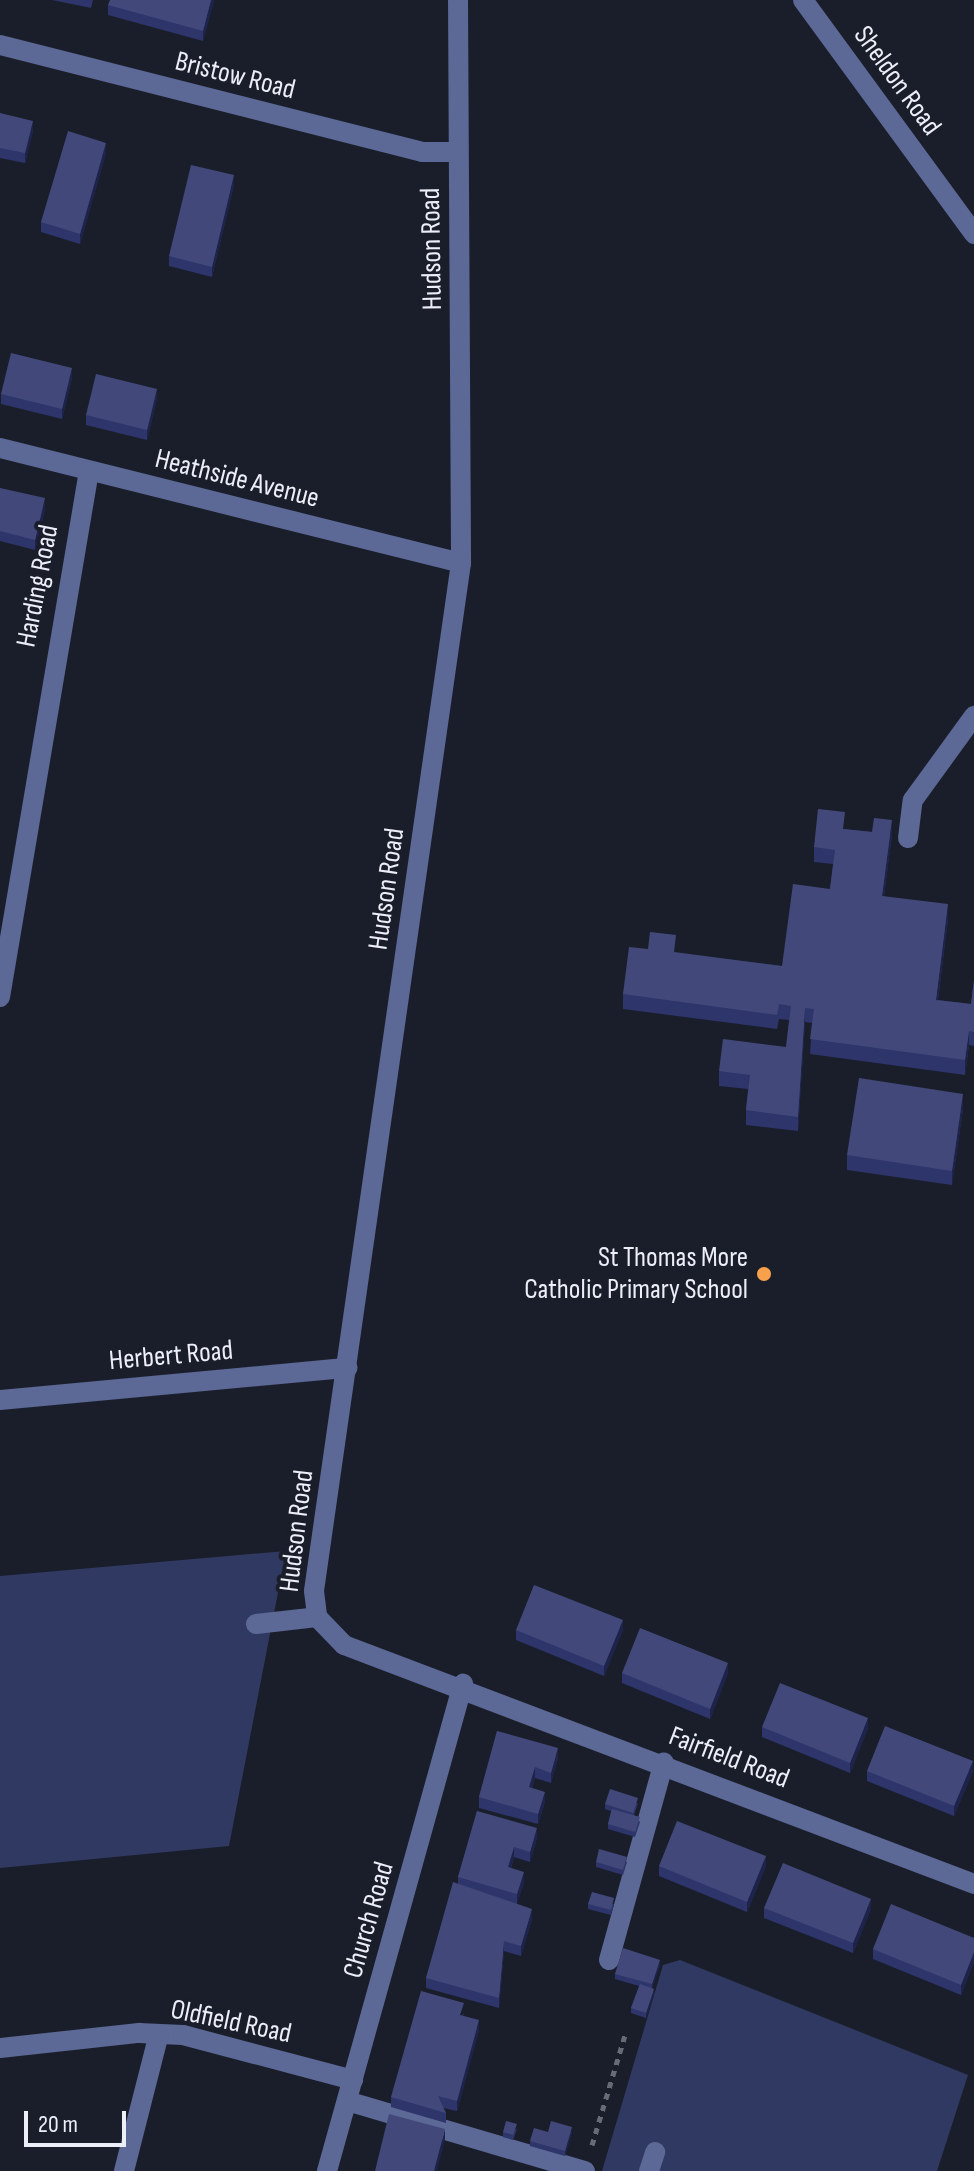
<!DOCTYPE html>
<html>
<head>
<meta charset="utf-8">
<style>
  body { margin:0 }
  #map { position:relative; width:974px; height:2171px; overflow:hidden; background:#1a1e2b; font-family:"Sofia Sans Condensed",sans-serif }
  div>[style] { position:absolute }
  .green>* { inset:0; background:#303961 }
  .path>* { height:5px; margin-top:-2.5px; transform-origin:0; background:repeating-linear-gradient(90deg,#676b76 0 6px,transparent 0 12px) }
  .minor>* { height:20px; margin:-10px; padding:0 10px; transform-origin:10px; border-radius:10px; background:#5c6895 }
  .wall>* { inset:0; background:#2d356b }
  .shaded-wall>* { inset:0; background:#1d234b }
  .building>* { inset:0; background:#42497a }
  .dots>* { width:22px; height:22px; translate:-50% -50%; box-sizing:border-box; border:4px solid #1a1e2b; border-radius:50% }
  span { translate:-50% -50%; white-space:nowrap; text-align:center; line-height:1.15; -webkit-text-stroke:8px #1a1e2b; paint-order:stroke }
  .street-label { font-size:28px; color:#eceff8 }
  .poi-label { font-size:28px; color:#eceff8 }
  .right { translate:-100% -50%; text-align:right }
  .scale { position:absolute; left:24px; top:2111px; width:102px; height:36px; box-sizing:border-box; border:4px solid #eceff8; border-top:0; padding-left:10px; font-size:24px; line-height:28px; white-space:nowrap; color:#eceff8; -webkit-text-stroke:6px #1a1e2b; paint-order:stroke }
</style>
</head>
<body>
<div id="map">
  <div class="green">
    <i style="clip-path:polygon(286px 1551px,229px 1846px,0 1868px,0 1576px)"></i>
    <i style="clip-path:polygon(680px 1960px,968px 2075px,937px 2171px,602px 2171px,663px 1965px)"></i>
  </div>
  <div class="path">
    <i style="left:592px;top:2145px;width:118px;rotate:-73.3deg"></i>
  </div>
  <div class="minor">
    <i style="left:458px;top:0;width:563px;rotate:89.69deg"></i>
    <i style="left:461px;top:563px;width:1038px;rotate:98.14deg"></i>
    <i style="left:314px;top:1591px;width:26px;rotate:83deg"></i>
    <i style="left:317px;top:1617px;width:39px;rotate:46deg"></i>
    <i style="left:344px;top:1645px;width:674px;rotate:20.77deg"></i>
    <i style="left:803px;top:0;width:290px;rotate:53.8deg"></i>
    <i style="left:0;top:45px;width:435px;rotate:14.2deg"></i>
    <i style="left:422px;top:152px;width:36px"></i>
    <i style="left:0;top:448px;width:475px;rotate:14deg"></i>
    <i style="left:908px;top:838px;width:38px;rotate:-83deg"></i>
    <i style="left:913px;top:800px;width:104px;rotate:-54deg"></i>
    <i style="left:0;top:997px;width:533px;rotate:-80.4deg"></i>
    <i style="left:0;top:1400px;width:349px;rotate:-5.3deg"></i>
    <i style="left:256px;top:1624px;width:61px;rotate:-6.5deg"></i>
    <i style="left:609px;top:1960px;width:205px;rotate:-74.5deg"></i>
    <i style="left:0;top:2048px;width:140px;rotate:-6.2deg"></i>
    <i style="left:139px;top:2033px;width:44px;rotate:2.6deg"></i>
    <i style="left:183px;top:2035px;width:176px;rotate:14.8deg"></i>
    <i style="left:347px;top:2101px;width:248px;rotate:16.4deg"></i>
    <i style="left:124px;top:2171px;width:141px;rotate:-75.7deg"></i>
    <i style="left:327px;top:2171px;width:506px;rotate:-74.4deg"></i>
    <i style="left:649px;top:2171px;width:20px;rotate:-72deg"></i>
  </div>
  <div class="wall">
    <i style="clip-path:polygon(52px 0,93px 0,91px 8px)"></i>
    <i style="clip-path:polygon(214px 0,203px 41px,108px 15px,108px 5px)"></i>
    <i style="clip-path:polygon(0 113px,33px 131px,25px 163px,0 158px)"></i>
    <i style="clip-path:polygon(106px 153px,80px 244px,41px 232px,41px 222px)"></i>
    <i style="clip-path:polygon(234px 185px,212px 277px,169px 266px,169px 256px)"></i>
    <i style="clip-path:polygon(72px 378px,62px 419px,1px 404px,1px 394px)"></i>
    <i style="clip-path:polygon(157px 399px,147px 440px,86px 425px,86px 415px)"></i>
    <i style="clip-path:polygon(0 488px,45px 509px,35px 550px,0 541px)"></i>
    <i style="clip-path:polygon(845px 829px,892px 834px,884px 896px,948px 919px,938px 1000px,971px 1004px,974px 980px,974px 1046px,969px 1045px,965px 1075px,810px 1054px,812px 1023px,805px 1022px,798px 1131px,746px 1125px,746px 1110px,748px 1089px,719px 1086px,719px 1071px,786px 1047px,789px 1020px,779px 1019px,777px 1029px,623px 1009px,623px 994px,675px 953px,782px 966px,830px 889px,833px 864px,814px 862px,814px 847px)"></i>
    <i style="clip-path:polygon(963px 1109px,952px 1185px,847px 1170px,847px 1155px)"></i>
    <i style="clip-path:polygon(516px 1630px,623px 1630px,604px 1676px,516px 1640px)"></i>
    <i style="clip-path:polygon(622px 1673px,728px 1673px,710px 1719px,622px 1683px)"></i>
    <i style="clip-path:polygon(762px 1727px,868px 1728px,850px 1773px,762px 1737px)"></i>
    <i style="clip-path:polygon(497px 1731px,558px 1758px,551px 1783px,535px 1778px,532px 1788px,545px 1802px,538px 1824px,479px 1808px,479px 1797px)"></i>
    <i style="clip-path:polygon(867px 1771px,973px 1771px,954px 1816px,867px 1781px)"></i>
    <i style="clip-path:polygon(638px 1803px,634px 1815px,640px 1822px,635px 1837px,608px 1829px,608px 1824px,611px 1811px,605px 1809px,605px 1804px)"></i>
    <i style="clip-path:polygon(477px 1811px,537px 1838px,530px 1862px,514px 1857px,511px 1868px,524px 1882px,517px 1904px,532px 1919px,521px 1956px,504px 1951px,499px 2008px,426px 1988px,426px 1978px,458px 1884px,458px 1877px)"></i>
    <i style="clip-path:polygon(596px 1862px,627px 1862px,623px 1875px,596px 1867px)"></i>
    <i style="clip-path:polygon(659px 1866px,766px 1866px,747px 1912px,659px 1876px)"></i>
    <i style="clip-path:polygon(588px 1904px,614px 1904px,611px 1915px,588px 1909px)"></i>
    <i style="clip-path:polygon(764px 1908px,871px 1909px,853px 1953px,764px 1918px)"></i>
    <i style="clip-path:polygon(974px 1938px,974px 1962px,961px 1995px,873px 1959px,873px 1949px)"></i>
    <i style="clip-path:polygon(660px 1965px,652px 1988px,654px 1994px,646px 2018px,631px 2013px,631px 2008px,639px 1986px,615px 1979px,615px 1974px)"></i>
    <i style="clip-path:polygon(464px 2013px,463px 2016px,479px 2030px,457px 2111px,443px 2108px,446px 2113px,446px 2123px,391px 2107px,391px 2097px)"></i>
    <i style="clip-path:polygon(517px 2129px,513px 2140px,503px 2137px,503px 2132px)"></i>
    <i style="clip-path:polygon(548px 2132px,572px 2132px,565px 2156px,530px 2146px,530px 2141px)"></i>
  </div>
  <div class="shaded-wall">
    <i style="clip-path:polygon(211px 0,214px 0,203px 41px,203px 31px)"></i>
    <i style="clip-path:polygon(33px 121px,33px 131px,25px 163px,25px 153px)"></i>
    <i style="clip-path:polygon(106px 143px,106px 153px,80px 244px,80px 234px)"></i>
    <i style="clip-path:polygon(234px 175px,234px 185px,212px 277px,212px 267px)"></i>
    <i style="clip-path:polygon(72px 368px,72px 378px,62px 419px,62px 409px)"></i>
    <i style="clip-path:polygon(157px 389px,157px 399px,147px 440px,147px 430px)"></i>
    <i style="clip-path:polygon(45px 498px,45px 509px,35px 550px,35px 540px)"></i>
    <i style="clip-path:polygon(892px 820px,892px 834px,882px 910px,882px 896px)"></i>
    <i style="clip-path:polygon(948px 904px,948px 919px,936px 1014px,936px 1000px)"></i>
    <i style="clip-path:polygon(805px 1008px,805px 1022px,798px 1131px,798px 1117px)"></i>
    <i style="clip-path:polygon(969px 1031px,969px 1045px,965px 1075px,965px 1060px)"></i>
    <i style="clip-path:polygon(963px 1094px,963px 1109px,952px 1185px,952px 1171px)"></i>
    <i style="clip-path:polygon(623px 1620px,623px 1630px,604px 1676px,604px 1666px)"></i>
    <i style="clip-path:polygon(728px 1663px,728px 1673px,710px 1719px,710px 1709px)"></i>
    <i style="clip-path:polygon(868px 1718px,868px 1728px,850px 1773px,850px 1763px)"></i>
    <i style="clip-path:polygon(558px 1748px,558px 1758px,551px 1783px,551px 1773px)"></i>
    <i style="clip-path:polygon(973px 1761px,973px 1771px,954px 1816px,954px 1806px)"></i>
    <i style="clip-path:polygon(535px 1767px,535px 1778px,529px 1797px,529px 1787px)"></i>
    <i style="clip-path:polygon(545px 1792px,545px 1802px,538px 1824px,538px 1814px)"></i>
    <i style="clip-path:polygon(537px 1828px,537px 1838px,530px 1862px,530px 1852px)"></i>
    <i style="clip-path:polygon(514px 1847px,514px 1857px,508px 1877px,508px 1867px)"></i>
    <i style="clip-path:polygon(766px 1856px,766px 1866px,747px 1912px,747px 1902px)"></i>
    <i style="clip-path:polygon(524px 1872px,524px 1882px,517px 1904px,517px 1894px)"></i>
    <i style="clip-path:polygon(871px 1899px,871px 1909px,853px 1953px,853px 1943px)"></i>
    <i style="clip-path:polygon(532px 1909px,532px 1919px,521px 1956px,521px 1946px)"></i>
    <i style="clip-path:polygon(504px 1941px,504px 1951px,499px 2008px,499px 1998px)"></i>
    <i style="clip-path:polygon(974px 1952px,974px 1962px,961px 1995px,961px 1985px)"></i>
    <i style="clip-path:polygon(660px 1960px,660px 1965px,652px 1990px,652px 1984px)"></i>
    <i style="clip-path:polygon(654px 1989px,654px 1994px,646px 2018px,646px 2013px)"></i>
    <i style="clip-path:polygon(479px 2020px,479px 2030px,457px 2111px,457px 2101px)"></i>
    <i style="clip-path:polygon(572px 2127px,572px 2132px,565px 2156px,565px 2151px)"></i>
    <i style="clip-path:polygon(445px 2129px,445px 2139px,437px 2171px,434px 2171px)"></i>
  </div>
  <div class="building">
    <i style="clip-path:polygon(110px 0,211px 0,203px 31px,108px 5px)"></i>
    <i style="clip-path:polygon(0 113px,33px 121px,25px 153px,0 148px)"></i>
    <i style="clip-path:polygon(68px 131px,106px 143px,80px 234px,41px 222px)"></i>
    <i style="clip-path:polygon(191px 165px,234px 175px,212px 267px,169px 256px)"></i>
    <i style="clip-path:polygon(11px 353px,72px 368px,62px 409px,1px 394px)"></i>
    <i style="clip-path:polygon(96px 374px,157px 389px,147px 430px,86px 415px)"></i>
    <i style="clip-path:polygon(0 488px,45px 498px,35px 540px,0 531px)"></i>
    <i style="clip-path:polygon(818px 809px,845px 812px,843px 829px,872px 832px,874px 818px,892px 820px,882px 896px,948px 904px,936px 1000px,971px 1004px,974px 980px,974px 1032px,969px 1031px,965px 1060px,810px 1039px,814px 1009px,805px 1008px,798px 1117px,746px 1110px,750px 1075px,719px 1071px,723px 1039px,786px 1047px,791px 1006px,779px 1004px,777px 1015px,623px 994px,629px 947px,648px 949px,650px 932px,676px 935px,674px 952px,782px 966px,793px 884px,830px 889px,835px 850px,814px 847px)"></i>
    <i style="clip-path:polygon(859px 1078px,963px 1094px,952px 1171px,847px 1155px)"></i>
    <i style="clip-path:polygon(534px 1585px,623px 1620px,604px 1666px,516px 1630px)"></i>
    <i style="clip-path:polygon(640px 1628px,728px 1663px,710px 1709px,622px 1673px)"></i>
    <i style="clip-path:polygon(780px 1683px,868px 1718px,850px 1763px,762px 1727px)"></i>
    <i style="clip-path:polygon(885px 1726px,973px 1761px,954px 1806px,867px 1771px)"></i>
    <i style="clip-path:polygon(497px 1731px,558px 1748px,551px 1773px,535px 1767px,529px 1787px,545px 1792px,538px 1814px,479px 1797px)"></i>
    <i style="clip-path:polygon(610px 1789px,638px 1798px,633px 1813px,605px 1804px)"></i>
    <i style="clip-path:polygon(612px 1809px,640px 1817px,635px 1832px,608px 1824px)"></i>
    <i style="clip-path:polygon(477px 1811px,537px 1828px,530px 1852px,514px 1847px,508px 1867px,524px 1872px,517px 1894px,458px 1877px)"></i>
    <i style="clip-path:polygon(677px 1821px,766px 1856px,747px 1902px,659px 1866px)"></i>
    <i style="clip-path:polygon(599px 1849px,627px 1857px,623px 1870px,596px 1862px)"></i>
    <i style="clip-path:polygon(783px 1863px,871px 1899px,853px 1943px,764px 1908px)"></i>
    <i style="clip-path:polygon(453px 1882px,532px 1909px,521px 1946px,504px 1941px,499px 1998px,426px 1978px)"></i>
    <i style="clip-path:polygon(592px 1892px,614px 1898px,611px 1910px,588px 1904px)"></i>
    <i style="clip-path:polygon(891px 1904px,974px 1938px,974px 1952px,961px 1985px,873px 1949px)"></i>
    <i style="clip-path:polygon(623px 1948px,660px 1960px,652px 1984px,615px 1974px)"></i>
    <i style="clip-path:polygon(640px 1984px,654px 1989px,646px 2013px,631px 2008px)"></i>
    <i style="clip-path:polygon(421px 1991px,464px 2003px,460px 2015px,479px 2020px,457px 2101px,438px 2096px,446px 2113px,391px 2097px)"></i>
    <i style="clip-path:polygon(389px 2114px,445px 2129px,434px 2171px,375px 2171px)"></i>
    <i style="clip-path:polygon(506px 2121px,517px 2124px,513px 2135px,503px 2132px)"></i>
    <i style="clip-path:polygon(551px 2121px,572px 2127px,565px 2151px,530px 2141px,534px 2128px,548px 2132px)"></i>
  </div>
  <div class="dots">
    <i style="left:764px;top:1274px;background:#f8a14a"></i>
  </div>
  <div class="street-label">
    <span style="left:235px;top:76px;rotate:14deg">Bristow Road</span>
    <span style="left:897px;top:81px;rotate:54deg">Sheldon Road</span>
    <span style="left:432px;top:249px;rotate:-91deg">Hudson Road</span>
    <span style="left:237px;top:479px;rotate:14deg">Heathside Avenue</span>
    <span style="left:38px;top:586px;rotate:-79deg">Harding Road</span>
    <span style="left:387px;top:889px;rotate:-82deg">Hudson Road</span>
    <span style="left:171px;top:1356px;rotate:-5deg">Herbert Road</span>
    <span style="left:297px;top:1531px;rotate:-83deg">Hudson Road</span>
    <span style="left:729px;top:1758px;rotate:21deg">Fairfield Road</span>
    <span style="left:369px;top:1920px;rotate:-74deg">Church Road</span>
    <span style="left:231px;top:2022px;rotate:12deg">Oldfield Road</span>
  </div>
  <div class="poi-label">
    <span class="right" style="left:748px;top:1274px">St Thomas More<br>Catholic Primary School</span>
  </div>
  <div class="scale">20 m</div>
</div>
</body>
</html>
